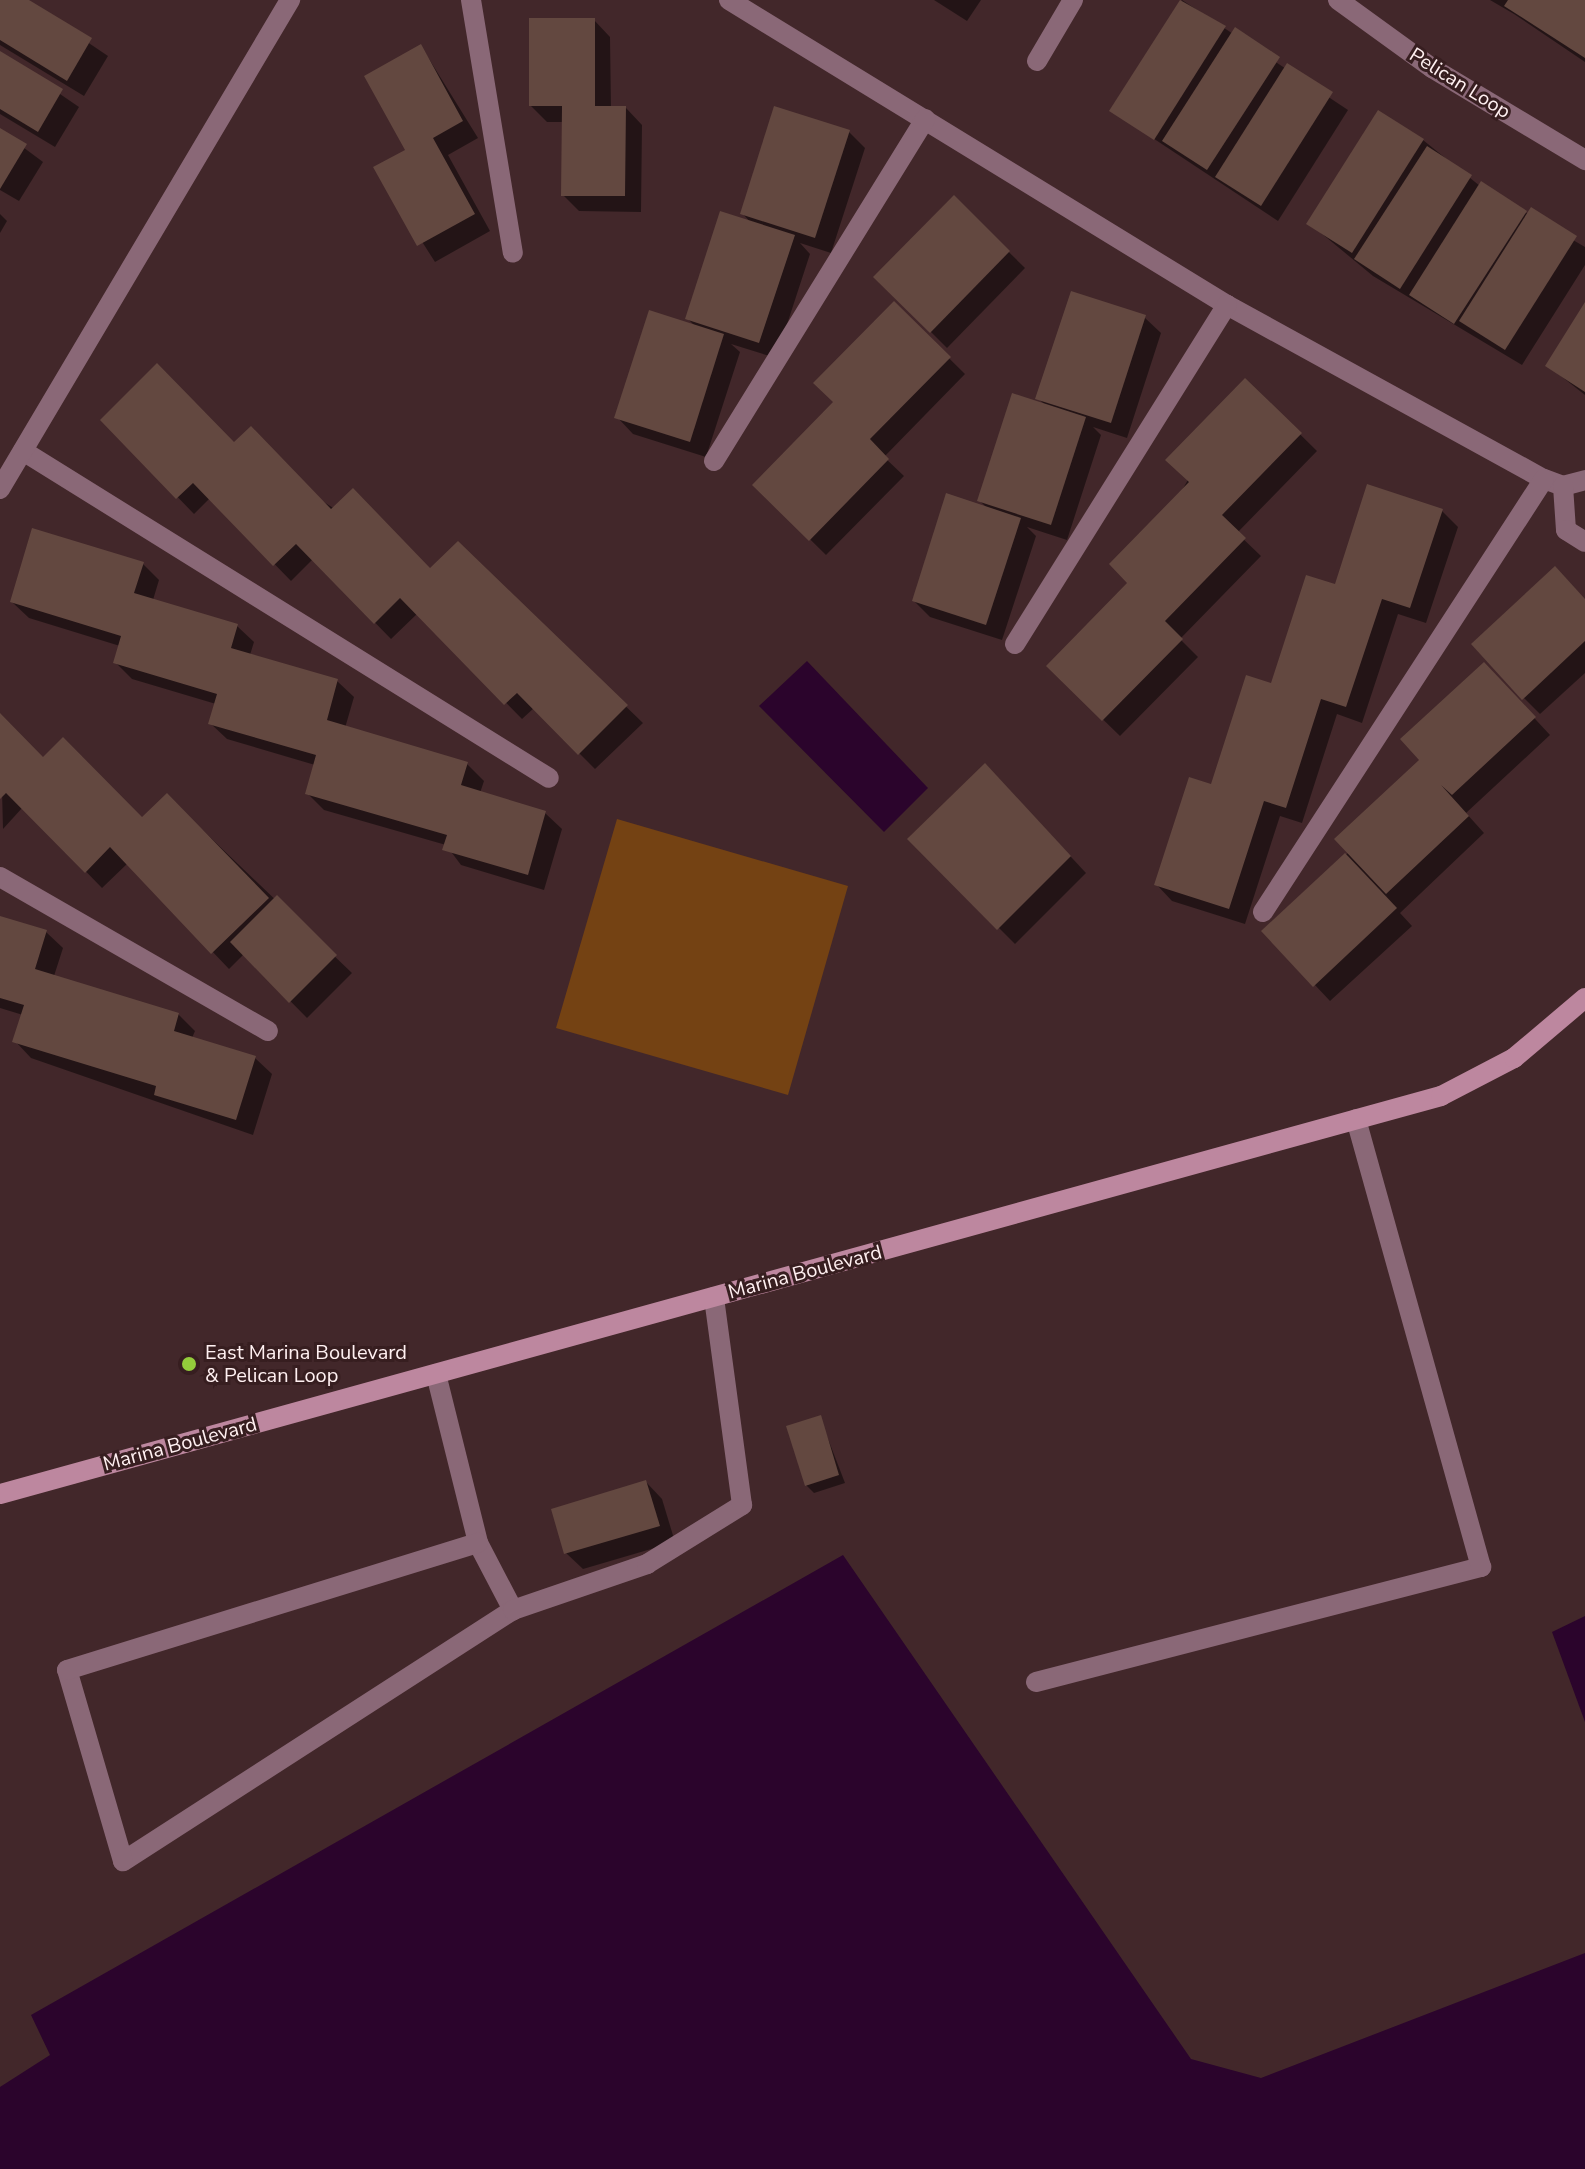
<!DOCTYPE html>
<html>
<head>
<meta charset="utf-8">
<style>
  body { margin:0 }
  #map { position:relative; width:1585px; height:2169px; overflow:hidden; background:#42272a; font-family:"Nunito Sans",sans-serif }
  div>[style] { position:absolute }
  .green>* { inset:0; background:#744213 }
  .water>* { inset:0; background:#2b042c }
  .shadow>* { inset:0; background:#0007 }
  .building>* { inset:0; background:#634840 }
  .lane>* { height:20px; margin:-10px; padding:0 10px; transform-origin:10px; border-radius:10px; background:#8a6877 }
  .street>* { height:20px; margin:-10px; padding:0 10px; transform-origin:10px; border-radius:10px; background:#8a6877 }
  .secondary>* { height:20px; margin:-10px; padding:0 10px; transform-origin:10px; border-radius:10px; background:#bd879f }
  .dots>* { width:22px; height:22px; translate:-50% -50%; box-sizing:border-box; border:4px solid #371e20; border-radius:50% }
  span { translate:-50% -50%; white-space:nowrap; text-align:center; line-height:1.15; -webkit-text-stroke:6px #371e20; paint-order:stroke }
  .street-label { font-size:20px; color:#fff0f1 }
  .poi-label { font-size:20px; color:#fff0f1 }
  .left { translate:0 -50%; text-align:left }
</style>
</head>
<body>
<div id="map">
  <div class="green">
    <i style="clip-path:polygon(617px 819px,848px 886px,788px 1095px,556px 1028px)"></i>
  </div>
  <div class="water">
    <i style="clip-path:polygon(807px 661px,928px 788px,884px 832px,759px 706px)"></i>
    <i style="clip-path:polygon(843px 1555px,1191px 2059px,1261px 2078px,1585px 1953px,1585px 2169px,0 2169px,0 2087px,50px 2055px,31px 2015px)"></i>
    <i style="clip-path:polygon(1585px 1616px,1585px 1722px,1552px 1632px)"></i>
  </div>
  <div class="shadow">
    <i style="clip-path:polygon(0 0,25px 0,108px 56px,84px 96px,0 45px)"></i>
    <i style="clip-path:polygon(934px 0,981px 0,967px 21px)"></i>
    <i style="clip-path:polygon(1182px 0,1348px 110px,1278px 221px,1112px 111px)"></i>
    <i style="clip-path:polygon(1490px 0,1585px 0,1585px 62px,1514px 14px)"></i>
    <i style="clip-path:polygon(594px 20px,610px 37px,611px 108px,626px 108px,642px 125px,641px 212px,579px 211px,563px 195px,564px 122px,547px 122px,530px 105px)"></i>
    <i style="clip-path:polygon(421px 46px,478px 138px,448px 155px,490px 231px,435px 262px,375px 168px,407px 150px)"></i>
    <i style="clip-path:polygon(0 53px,79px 107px,55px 147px,0 114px)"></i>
    <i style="clip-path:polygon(0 130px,43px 162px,19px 201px,0 190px)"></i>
    <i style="clip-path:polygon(849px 132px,865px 148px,831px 253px,800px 243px,810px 254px,776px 358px,731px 344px,740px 352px,706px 457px,633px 434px,617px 417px,696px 327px,687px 318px,752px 224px,742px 213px)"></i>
    <i style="clip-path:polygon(1423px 140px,1480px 186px,1585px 247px,1585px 265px,1522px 365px,1373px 276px,1309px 223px)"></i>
    <i style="clip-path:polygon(954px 198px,1025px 268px,947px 348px,876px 277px)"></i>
    <i style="clip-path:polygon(0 214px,7px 221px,0 233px)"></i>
    <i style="clip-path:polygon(894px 304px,965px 374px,884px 457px,904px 476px,826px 555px,755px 485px,836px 402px)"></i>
    <i style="clip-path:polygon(1585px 306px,1585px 395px,1547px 365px)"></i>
    <i style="clip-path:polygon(1144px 317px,1161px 333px,1127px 438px,1093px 427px,1101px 435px,1067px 540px,1027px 527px,1036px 536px,1002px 640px,930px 617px,914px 601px,988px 509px,979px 500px,1046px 406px,1038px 398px)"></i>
    <i style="clip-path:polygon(1245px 380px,1317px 451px,1237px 533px,1261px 556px,1180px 639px,1198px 657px,1120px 736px,1048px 666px,1129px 583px)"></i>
    <i style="clip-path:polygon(103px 420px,234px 445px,431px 570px,458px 544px,643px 723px,595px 769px,534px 708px,522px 719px,418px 613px,391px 639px,313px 559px,291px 581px,210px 498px,194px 514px)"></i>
    <i style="clip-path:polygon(1441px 510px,1458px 527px,1426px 623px,1398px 614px,1362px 723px,1337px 714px,1302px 823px,1280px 816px,1245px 924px,1172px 901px,1156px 884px,1273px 686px)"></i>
    <i style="clip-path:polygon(142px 563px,159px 580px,153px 600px,237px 626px,254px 642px,250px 655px,337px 681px,354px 697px,345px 728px,467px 764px,484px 781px,480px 793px,545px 813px,562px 829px,544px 890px,461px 865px,446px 845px,324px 810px,307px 793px,315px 765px,227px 739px,210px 723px,216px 704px,132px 679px,115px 662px,120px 646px,29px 618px,12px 602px)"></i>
    <i style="clip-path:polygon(1585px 600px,1585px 673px,1540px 714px,1524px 698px)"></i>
    <i style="clip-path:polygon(1500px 681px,1550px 735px,1466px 813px,1484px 833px,1400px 913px,1412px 926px,1330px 1001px,1264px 931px,1349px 852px,1422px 760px)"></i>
    <i style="clip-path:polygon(0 716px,43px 760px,142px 819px,167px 796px,352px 973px,307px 1018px,244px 954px,229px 969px,128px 863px,102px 888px,23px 807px,3px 829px)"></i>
    <i style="clip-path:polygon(1001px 782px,1086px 873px,1015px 944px,910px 839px)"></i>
    <i style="clip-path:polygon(0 918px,46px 932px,63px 948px,54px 976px,178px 1014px,195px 1031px,192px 1038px,255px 1058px,272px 1074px,253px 1135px,31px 1058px,15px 1041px,23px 1015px,0 1008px)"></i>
    <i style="clip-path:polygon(820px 1418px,845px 1483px,814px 1493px,806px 1485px)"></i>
    <i style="clip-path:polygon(646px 1482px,662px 1499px,675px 1542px,583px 1569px,566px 1553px)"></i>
  </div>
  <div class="building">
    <i style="clip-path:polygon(0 0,29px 0,92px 38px,67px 81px,0 40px)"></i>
    <i style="clip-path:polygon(1180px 0,1226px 26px,1154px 140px,1109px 111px)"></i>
    <i style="clip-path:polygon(1508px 0,1585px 0,1585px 58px,1504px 6px)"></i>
    <i style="clip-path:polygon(529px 18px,595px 18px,595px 106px,626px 106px,625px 196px,561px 196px,562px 106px,529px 106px)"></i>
    <i style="clip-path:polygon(1235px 27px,1280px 57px,1207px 170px,1162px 141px)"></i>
    <i style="clip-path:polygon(421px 44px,463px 121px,433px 138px,475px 214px,417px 246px,373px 167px,405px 150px,364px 76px)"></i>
    <i style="clip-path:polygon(0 51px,63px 89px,38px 132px,0 109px)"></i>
    <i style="clip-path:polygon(1287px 63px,1333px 92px,1261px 206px,1215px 177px)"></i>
    <i style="clip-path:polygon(774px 106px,850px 130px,815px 238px,740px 214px)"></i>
    <i style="clip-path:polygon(1378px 110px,1424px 139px,1352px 253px,1306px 224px)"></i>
    <i style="clip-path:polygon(0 128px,27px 144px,0 189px)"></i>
    <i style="clip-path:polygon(1427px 146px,1472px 175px,1400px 289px,1354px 259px)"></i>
    <i style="clip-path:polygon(1481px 181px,1527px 211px,1454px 324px,1409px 295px)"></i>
    <i style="clip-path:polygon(954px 195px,1010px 251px,930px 333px,873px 277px)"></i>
    <i style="clip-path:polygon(1531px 207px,1577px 236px,1505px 350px,1459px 321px)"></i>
    <i style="clip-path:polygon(720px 211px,795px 235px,759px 343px,685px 319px)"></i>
    <i style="clip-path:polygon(1071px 291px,1146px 315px,1111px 423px,1035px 399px)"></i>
    <i style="clip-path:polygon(894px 301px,951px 357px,870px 439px,889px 459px,809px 541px,752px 485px,833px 402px,813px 383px)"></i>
    <i style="clip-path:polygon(1585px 302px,1585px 392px,1545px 366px)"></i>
    <i style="clip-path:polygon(649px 310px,724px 334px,690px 442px,614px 418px)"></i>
    <i style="clip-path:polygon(157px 363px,234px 442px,251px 426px,331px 509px,353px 488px,430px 568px,458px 541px,628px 705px,578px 755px,517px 693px,504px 705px,400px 598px,374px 624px,296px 544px,273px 566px,193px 483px,176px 499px,100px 420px)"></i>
    <i style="clip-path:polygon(1245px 378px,1302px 433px,1222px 515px,1246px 538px,1165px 621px,1183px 639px,1102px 721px,1046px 666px,1127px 583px,1109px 564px,1189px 482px,1165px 460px)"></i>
    <i style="clip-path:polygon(1012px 393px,1086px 417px,1051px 525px,977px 501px)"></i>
    <i style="clip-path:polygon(1367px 484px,1443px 509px,1410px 608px,1382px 599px,1346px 707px,1321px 699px,1286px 808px,1264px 801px,1229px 909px,1154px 885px,1189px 777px,1211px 784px,1246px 675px,1271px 683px,1306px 575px,1335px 584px)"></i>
    <i style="clip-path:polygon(946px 493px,1021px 518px,986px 625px,912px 601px)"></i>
    <i style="clip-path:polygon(32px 528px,144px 562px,134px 593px,238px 624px,231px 648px,338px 679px,327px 720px,468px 762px,461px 785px,546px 811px,528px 875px,442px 850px,447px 835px,305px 794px,316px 755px,208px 724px,217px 694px,113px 663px,121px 636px,10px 602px)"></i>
    <i style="clip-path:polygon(1555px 566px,1585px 599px,1585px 641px,1522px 700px,1471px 644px)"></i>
    <i style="clip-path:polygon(1484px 662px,1536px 717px,1452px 795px,1441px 785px,1469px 816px,1386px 894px,1334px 839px,1419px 760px,1400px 739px)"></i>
    <i style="clip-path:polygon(0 713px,43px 757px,63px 737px,142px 817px,167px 793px,269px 898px,211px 954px,110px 847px,85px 873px,6px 793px,0 799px)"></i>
    <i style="clip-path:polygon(985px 763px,1071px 856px,997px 930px,907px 839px)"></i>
    <i style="clip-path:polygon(1345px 853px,1397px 908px,1313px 987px,1261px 931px)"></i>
    <i style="clip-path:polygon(277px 895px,337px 955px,289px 1003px,230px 942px)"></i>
    <i style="clip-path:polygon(0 916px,47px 930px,35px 969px,179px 1013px,174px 1031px,256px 1056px,236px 1120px,154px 1095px,156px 1086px,12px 1042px,24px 1005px,0 998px)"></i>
    <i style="clip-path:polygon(821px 1415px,839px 1475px,805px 1486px,786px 1426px)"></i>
    <i style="clip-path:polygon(646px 1480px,660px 1526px,564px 1554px,551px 1509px)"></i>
  </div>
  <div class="lane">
    <i style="left:471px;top:0;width:256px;rotate:80.6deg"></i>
    <i style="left:729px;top:0;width:584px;rotate:31.49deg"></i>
    <i style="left:1227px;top:305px;width:362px;rotate:28.8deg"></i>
    <i style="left:1544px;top:479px;width:20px;rotate:20deg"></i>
    <i style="left:1563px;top:486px;width:23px;rotate:-15deg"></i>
    <i style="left:1037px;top:61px;width:71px;rotate:-59.5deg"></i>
    <i style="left:23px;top:451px;width:619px;rotate:31.87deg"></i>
    <i style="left:714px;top:461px;width:402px;rotate:-58.3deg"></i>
    <i style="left:1563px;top:486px;width:44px;rotate:86.1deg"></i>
    <i style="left:1566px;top:530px;width:22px;rotate:32deg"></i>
    <i style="left:0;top:489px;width:569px;rotate:-59.33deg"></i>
    <i style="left:1015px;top:644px;width:400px;rotate:-58deg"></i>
    <i style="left:0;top:877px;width:309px;rotate:29.9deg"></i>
    <i style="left:1263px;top:912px;width:516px;rotate:-57.02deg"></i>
    <i style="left:436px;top:1374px;width:174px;rotate:76deg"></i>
    <i style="left:478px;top:1543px;width:76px;rotate:62.4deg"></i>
    <i style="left:513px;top:1610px;width:464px;rotate:147.2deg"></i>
    <i style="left:123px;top:1861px;width:199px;rotate:-106.3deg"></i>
    <i style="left:67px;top:1670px;width:430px;rotate:-17.2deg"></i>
    <i style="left:513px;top:1610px;width:142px;rotate:-18.9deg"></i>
    <i style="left:647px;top:1564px;width:112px;rotate:-31.8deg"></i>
    <i style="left:742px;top:1505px;width:210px;rotate:-97.7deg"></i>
    <i style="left:1036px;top:1682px;width:460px;rotate:-14.5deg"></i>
    <i style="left:1481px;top:1567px;width:465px;rotate:-105.6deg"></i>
  </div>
  <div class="street">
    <i style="left:1338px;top:0;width:116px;rotate:35.9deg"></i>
    <i style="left:1432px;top:68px;width:179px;rotate:31deg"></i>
  </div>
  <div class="secondary">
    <i style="left:0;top:1494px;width:1495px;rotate:-15.44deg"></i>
    <i style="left:1441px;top:1096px;width:82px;rotate:-27.5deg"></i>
    <i style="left:1514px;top:1058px;width:93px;rotate:-40.2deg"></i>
  </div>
  <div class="dots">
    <i style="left:189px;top:1364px;background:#94cc3b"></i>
  </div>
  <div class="street-label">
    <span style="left:1460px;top:83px;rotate:32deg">Pelican Loop</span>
    <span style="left:805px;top:1272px;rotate:-15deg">Marina Boulevard</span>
    <span style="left:180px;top:1444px;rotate:-15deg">Marina Boulevard</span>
  </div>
  <div class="poi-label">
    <span class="left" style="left:205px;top:1364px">East Marina Boulevard<br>&amp; Pelican Loop</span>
  </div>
</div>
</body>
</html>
